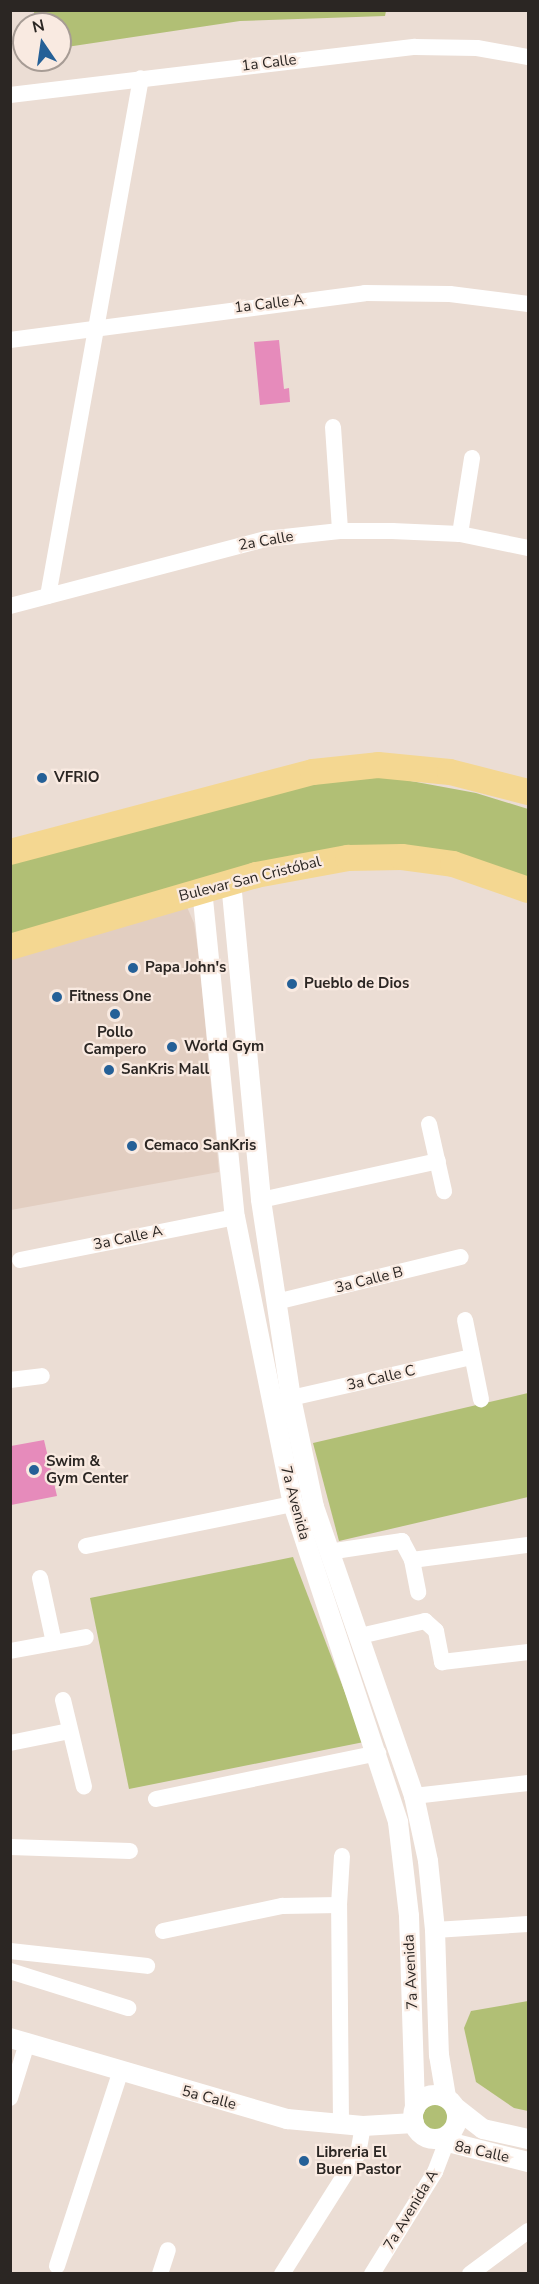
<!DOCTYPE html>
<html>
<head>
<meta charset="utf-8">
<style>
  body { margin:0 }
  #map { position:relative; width:539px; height:2284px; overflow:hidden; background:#ebddd4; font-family:"Nunito Sans",sans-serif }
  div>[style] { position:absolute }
  .built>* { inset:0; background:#e2cec1 }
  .green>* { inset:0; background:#b1bf75 }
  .round { border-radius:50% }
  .water>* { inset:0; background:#e68bbb }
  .minor>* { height:16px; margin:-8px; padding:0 8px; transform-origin:8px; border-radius:8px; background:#fff }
  .tertiary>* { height:20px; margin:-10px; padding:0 10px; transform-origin:10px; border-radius:10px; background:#fff }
  .tertiary>.ring { margin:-10px; padding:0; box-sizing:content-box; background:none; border:20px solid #fff; border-radius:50% }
  .primary>* { height:26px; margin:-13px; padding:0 13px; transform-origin:13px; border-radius:13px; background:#f4d791 }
  .dots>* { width:16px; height:16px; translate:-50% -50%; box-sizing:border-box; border:3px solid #f9eae1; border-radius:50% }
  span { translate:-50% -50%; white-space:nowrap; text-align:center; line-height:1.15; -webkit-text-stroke:4.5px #f9eae1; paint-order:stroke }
  .street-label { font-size:15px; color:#2b2623 }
  .poi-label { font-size:15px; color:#2b2623; font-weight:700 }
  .left { translate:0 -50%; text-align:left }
  .frame { position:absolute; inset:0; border:12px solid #2b2623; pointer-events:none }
  .north { position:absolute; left:12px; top:12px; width:60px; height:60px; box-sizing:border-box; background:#f9eae1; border:2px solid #a79c95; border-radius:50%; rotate:347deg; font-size:16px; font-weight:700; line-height:24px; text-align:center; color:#2b2623 }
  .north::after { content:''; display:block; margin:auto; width:21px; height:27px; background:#256097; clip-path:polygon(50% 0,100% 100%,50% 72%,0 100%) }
</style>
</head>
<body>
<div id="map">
  <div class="built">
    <i style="clip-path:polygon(187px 907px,194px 923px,199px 957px,219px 1172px,11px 1210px,11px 953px)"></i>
  </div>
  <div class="green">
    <i style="clip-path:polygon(34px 11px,34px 10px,386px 11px,385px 16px,240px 21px,60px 48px,60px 24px,35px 24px)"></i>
    <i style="clip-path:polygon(389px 777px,476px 793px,528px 809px,528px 882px,412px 850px,11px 940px,11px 863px,325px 781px)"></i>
    <i style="clip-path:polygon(528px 1393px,528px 1497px,339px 1541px,313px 1443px)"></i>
    <i style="clip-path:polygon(293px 1557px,364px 1742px,129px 1789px,90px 1598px)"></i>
    <i style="clip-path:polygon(528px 2001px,528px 2111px,514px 2108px,476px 2082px,464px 2028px,471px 2011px)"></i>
    <i class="round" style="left:417px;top:2098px;width:36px;height:36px"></i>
  </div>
  <div class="water">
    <i style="clip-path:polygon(279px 340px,284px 389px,289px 388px,290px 402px,260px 405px,254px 342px)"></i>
    <i style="clip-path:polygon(44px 1440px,57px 1496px,11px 1505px,11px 1446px)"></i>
  </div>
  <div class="minor">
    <i style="left:10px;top:95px;width:408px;rotate:-6.8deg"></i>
    <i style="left:415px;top:47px;width:62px;rotate:0.9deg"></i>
    <i style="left:477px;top:48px;width:52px;rotate:10deg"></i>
    <i style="left:10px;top:340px;width:358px;rotate:-7.5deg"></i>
    <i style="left:365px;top:293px;width:85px;rotate:0.7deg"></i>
    <i style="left:450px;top:294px;width:79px;rotate:7.3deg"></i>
    <i style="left:333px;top:427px;width:104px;rotate:86.1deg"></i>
    <i style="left:460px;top:534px;width:77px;rotate:-81deg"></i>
    <i style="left:48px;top:596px;width:526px;rotate:-79.82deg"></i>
    <i style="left:10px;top:606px;width:265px;rotate:-14.7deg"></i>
    <i style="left:266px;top:539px;width:74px;rotate:-6.2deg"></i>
    <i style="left:340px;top:531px;width:52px"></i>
    <i style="left:392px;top:531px;width:68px;rotate:2.5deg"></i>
    <i style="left:460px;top:534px;width:69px;rotate:11.6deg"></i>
    <i style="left:429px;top:1124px;width:69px;rotate:77.4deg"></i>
    <i style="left:261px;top:1200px;width:181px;rotate:-12.4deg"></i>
    <i style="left:20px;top:1260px;width:219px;rotate:-11.3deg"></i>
    <i style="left:276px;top:1302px;width:190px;rotate:-13.7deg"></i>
    <i style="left:465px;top:1320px;width:81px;rotate:78.6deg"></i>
    <i style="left:10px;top:1380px;width:32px;rotate:-7deg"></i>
    <i style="left:291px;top:1398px;width:185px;rotate:-12.8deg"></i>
    <i style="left:86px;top:1546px;width:211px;rotate:-11.5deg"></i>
    <i style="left:328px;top:1552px;width:75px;rotate:-8.5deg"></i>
    <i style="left:402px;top:1541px;width:21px;rotate:62deg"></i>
    <i style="left:412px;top:1560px;width:33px;rotate:79deg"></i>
    <i style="left:412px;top:1560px;width:117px;rotate:-7.4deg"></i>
    <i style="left:40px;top:1578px;width:66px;rotate:77.8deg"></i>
    <i style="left:360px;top:1636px;width:67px;rotate:-13deg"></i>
    <i style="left:425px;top:1621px;width:15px;rotate:42deg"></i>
    <i style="left:436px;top:1631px;width:32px;rotate:79deg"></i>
    <i style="left:442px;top:1662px;width:87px;rotate:-6.6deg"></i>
    <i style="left:10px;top:1651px;width:77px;rotate:-10.4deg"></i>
    <i style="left:63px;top:1700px;width:89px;rotate:76.4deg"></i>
    <i style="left:10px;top:1743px;width:60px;rotate:-11.5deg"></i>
    <i style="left:414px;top:1796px;width:115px;rotate:-6.5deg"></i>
    <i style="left:156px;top:1799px;width:227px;rotate:-11.7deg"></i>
    <i style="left:10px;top:1847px;width:120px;rotate:1.9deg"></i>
    <i style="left:435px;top:1930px;width:93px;rotate:-3.7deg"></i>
    <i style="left:163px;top:1931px;width:122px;rotate:-11.9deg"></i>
    <i style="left:282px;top:1906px;width:57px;rotate:-1deg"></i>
    <i style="left:10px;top:1951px;width:138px;rotate:6.2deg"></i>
    <i style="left:10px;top:1971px;width:124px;rotate:17.4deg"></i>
    <i style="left:10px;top:2098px;width:58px;rotate:-72.8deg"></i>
    <i style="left:341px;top:2124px;width:219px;rotate:-90.5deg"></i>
    <i style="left:339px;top:1905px;width:49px;rotate:-86.5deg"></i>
    <i style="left:57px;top:2266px;width:203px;rotate:-71.9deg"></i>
    <i style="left:160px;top:2274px;width:25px;rotate:-72deg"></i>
    <i style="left:282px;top:2274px;width:142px;rotate:-57.7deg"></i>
    <i style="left:358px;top:2154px;width:28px;rotate:-80deg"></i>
    <i style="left:372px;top:2274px;width:120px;rotate:-58.3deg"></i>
    <i style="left:435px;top:2172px;width:30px;rotate:-69deg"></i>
    <i style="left:470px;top:2274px;width:72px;rotate:-36.6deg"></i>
  </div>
  <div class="tertiary">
    <i style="left:231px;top:882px;width:319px;rotate:84.6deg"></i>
    <i style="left:261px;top:1200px;width:200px;rotate:81.4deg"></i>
    <i style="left:291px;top:1398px;width:111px;rotate:78.1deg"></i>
    <i style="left:314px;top:1507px;width:306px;rotate:70.9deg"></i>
    <i style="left:414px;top:1796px;width:66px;rotate:77.8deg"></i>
    <i style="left:428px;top:1861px;width:69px;rotate:84.2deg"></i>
    <i style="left:435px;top:1930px;width:125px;rotate:88.2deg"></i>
    <i style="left:439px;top:2055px;width:43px;rotate:80.5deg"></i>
    <i style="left:202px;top:889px;width:330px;rotate:84.3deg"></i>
    <i style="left:235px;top:1217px;width:293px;rotate:78.6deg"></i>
    <i style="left:293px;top:1504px;width:335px;rotate:71.7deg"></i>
    <i style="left:398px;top:1822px;width:95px;rotate:83.3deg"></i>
    <i style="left:409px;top:1916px;width:192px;rotate:88.2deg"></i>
    <i style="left:10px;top:2038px;width:289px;rotate:16.3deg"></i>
    <i style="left:287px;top:2119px;width:76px;rotate:5.3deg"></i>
    <i style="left:363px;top:2126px;width:51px;rotate:-3.4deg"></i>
    <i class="ring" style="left:413px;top:2095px;width:24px;height:24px"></i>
    <i style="left:456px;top:2108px;width:34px;rotate:38deg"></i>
    <i style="left:483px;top:2129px;width:46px;rotate:12.5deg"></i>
    <i style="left:436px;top:2139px;width:95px;rotate:14deg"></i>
  </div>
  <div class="primary">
    <i style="left:10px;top:852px;width:313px;rotate:-14.8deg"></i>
    <i style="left:313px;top:772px;width:65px;rotate:-6.1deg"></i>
    <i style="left:378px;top:765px;width:72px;rotate:5.6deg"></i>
    <i style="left:450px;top:772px;width:81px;rotate:14.4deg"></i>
    <i style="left:10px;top:947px;width:256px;rotate:-16.3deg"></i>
    <i style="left:256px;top:875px;width:94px;rotate:-10.5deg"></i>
    <i style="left:348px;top:858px;width:54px;rotate:-1.1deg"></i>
    <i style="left:402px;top:857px;width:51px;rotate:7.8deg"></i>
    <i style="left:453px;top:864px;width:79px;rotate:19.1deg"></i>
  </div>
  <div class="dots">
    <i style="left:42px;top:778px;background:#256097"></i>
    <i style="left:133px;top:968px;background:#256097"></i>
    <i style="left:292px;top:984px;background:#256097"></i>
    <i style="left:57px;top:997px;background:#256097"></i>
    <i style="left:115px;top:1014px;background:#256097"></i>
    <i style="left:172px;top:1047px;background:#256097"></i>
    <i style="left:109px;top:1070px;background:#256097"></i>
    <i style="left:132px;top:1146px;background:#256097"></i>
    <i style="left:34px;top:1470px;background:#256097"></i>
    <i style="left:304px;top:2161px;background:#256097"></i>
  </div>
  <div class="street-label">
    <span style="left:269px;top:63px;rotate:-7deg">1a Calle</span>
    <span style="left:269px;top:304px;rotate:-7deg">1a Calle A</span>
    <span style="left:266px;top:541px;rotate:-10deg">2a Calle</span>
    <span style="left:250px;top:879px;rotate:-14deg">Bulevar San Cristóbal</span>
    <span style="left:128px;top:1238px;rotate:-12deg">3a Calle A</span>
    <span style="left:369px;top:1280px;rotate:-14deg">3a Calle B</span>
    <span style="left:381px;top:1378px;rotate:-13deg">3a Calle C</span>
    <span style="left:295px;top:1503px;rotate:75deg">7a Avenida</span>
    <span style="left:411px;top:1972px;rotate:-93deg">7a Avenida</span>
    <span style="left:209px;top:2098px;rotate:15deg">5a Calle</span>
    <span style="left:482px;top:2152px;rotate:12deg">8a Calle</span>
    <span style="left:411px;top:2210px;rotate:-59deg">7a Avenida A</span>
  </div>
  <div class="poi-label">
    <span class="left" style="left:54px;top:778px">VFRIO</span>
    <span class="left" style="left:145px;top:968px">Papa John's</span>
    <span class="left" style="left:304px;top:984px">Pueblo de Dios</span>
    <span class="left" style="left:69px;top:997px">Fitness One</span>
    <span style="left:115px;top:1041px">Pollo<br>Campero</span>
    <span class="left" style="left:184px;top:1047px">World Gym</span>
    <span class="left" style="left:121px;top:1070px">SanKris Mall</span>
    <span class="left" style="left:144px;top:1146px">Cemaco SanKris</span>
    <span class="left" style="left:46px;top:1470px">Swim &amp;<br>Gym Center</span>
    <span class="left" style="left:316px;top:2161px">Libreria El<br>Buen Pastor</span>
  </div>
  <div class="frame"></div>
  <div class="north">N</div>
</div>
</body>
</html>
